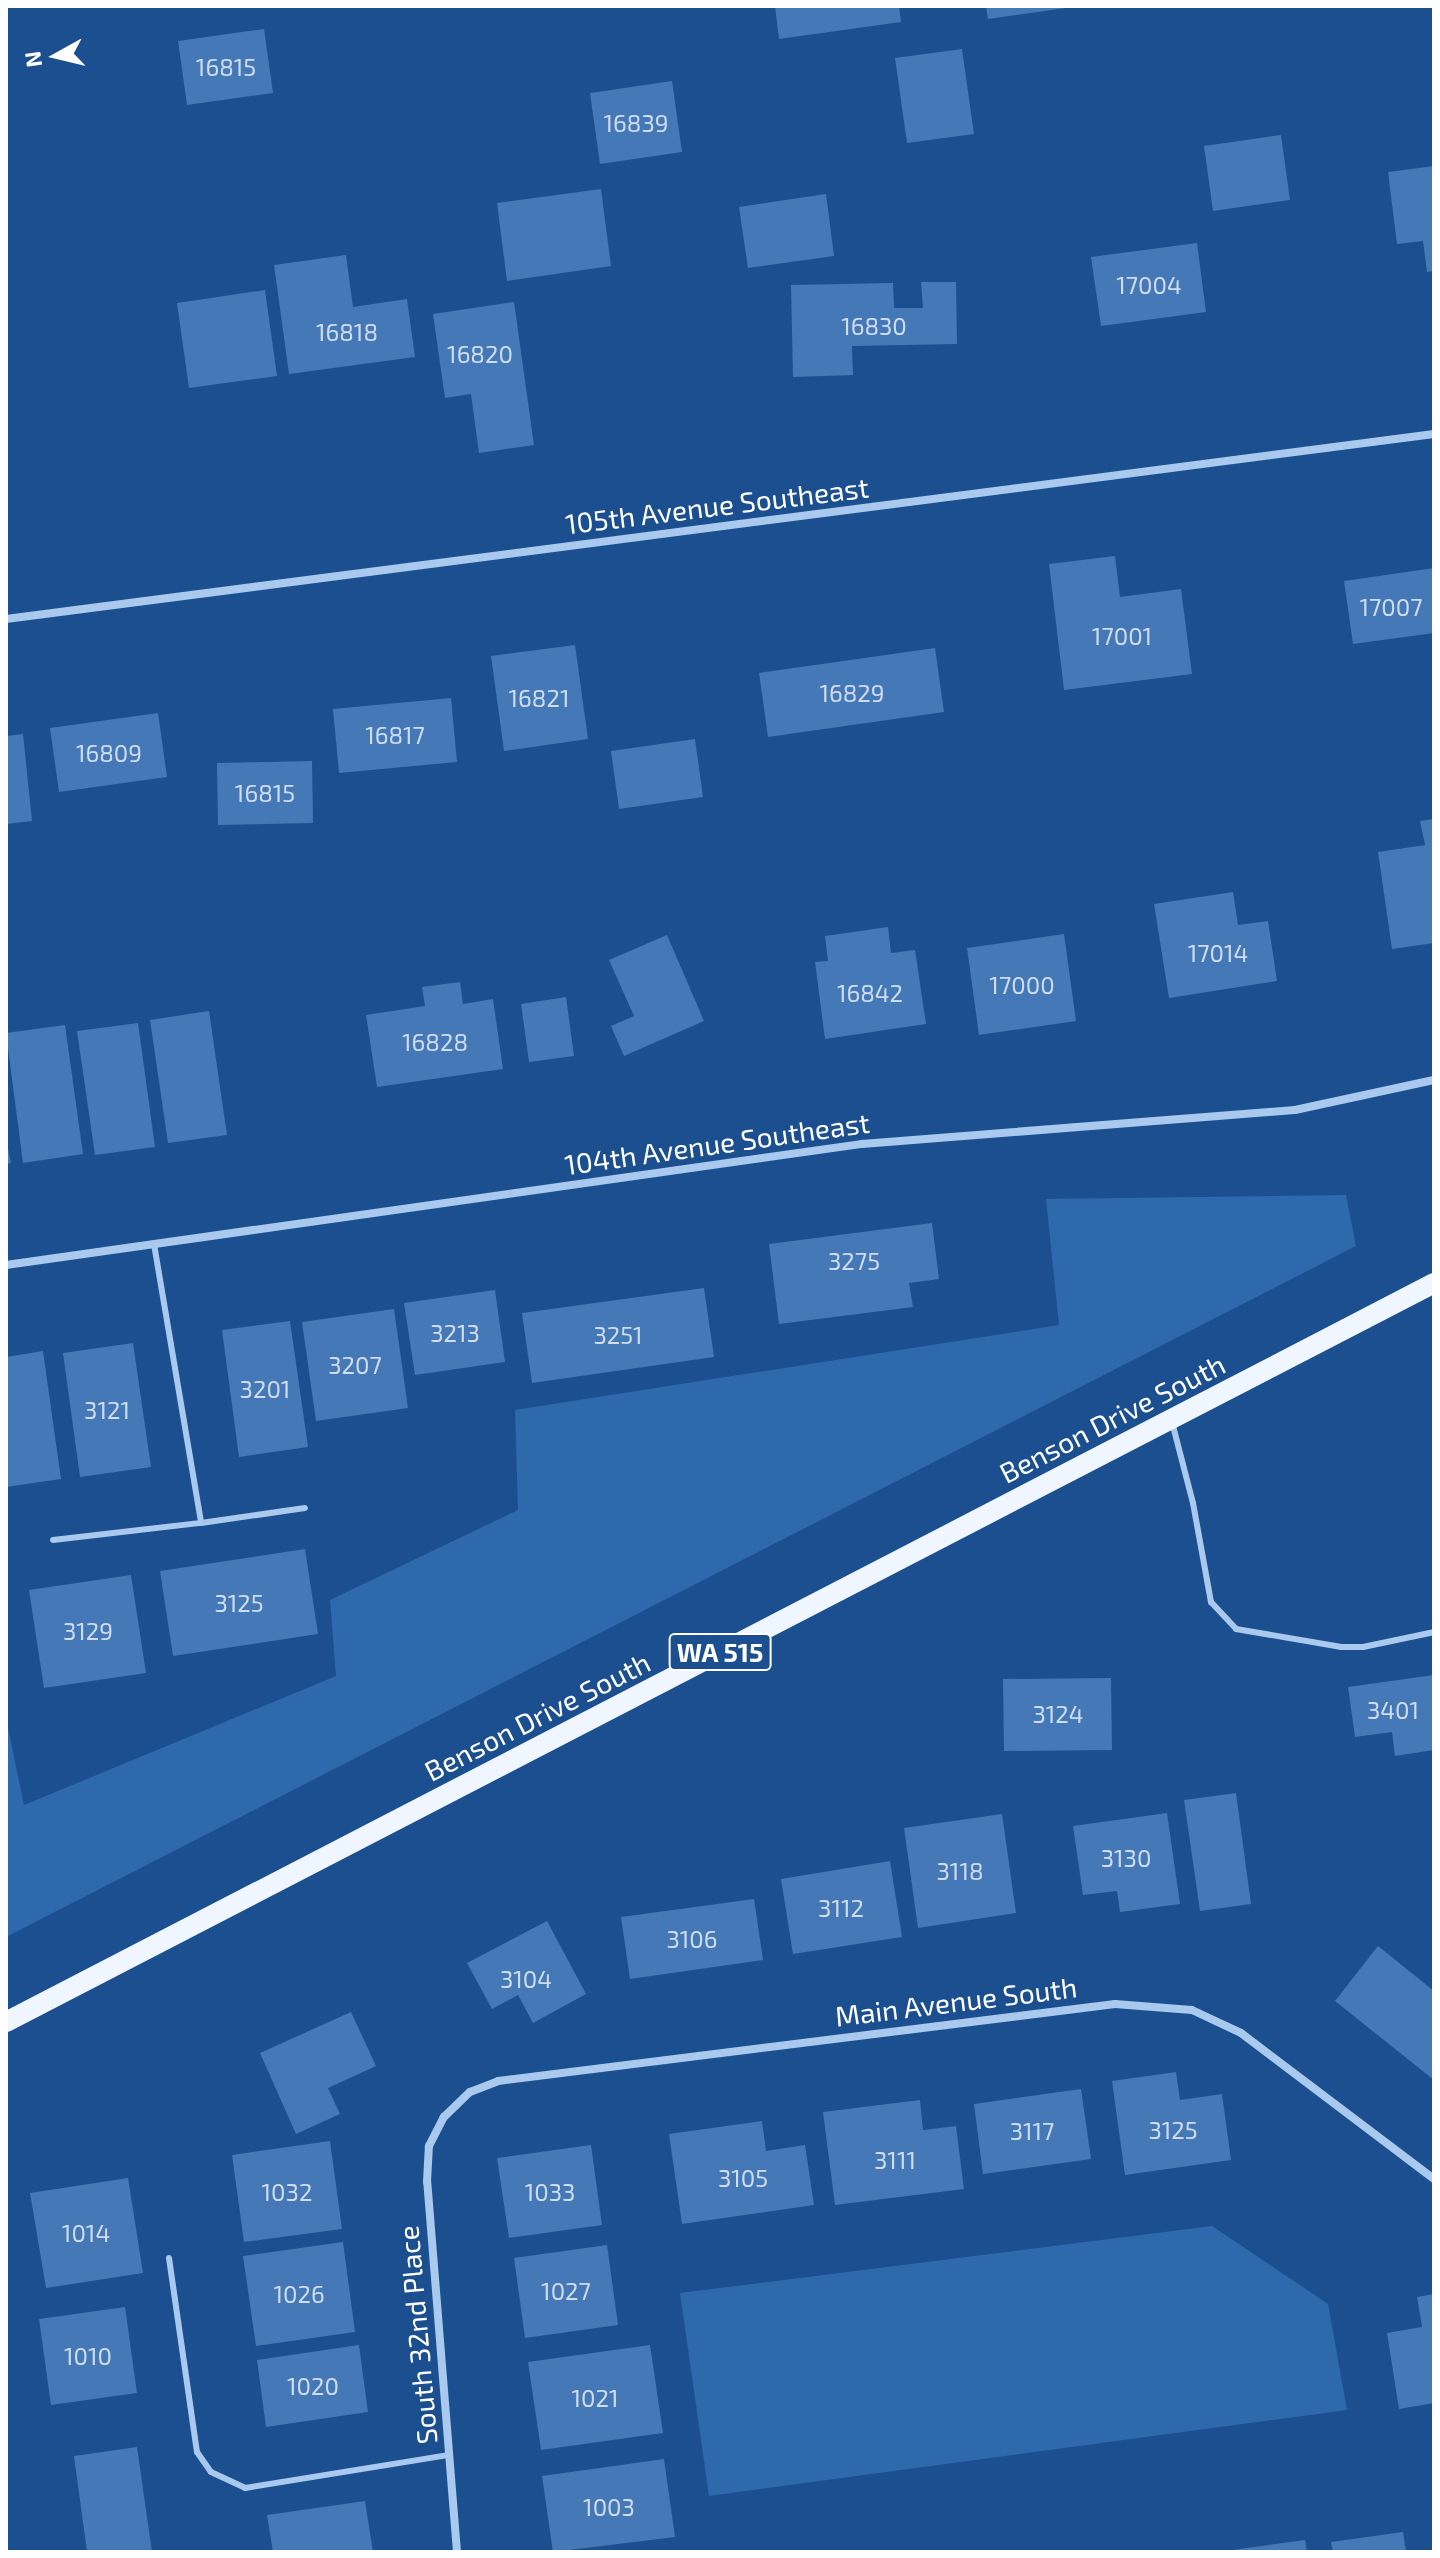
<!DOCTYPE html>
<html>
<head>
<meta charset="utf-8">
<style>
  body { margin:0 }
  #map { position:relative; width:1440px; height:2558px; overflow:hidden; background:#1b4f8f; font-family:"Exo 2",sans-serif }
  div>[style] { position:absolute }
  .green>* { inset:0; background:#2e69ad }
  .building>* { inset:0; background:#4478b7 }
  .service>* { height:6px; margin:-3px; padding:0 3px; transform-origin:3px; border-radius:3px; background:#a9c9ee }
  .minor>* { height:8px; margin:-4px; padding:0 4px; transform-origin:4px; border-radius:4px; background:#a9c9ee }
  .primary>* { height:20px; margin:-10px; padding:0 10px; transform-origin:10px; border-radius:10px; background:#f0f6ff }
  span { translate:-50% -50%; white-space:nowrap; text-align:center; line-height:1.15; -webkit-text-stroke:6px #1b4f8f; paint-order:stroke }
  .number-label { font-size:24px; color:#d0dded }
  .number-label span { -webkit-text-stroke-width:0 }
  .shield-label span { padding:2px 6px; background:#1b4f8f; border:2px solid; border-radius:6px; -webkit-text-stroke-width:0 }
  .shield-label { font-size:26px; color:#fff; font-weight:700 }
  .street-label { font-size:28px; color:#fff }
  .frame { position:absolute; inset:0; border:8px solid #fff; pointer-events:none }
  .north { position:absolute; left:16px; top:16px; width:80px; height:80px; -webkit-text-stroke:6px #1b4f8f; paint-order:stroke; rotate:262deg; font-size:22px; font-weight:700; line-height:32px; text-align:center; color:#fff }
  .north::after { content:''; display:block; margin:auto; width:28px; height:36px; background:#fff; clip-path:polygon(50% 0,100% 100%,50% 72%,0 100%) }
</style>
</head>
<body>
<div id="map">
  <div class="green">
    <i style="clip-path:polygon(1346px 1195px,1356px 1246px,6px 1937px,6px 1718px,24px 1805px,336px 1676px,330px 1600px,518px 1510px,515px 1410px,1059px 1325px,1046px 1199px)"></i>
    <i style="clip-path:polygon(1212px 2226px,1328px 2304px,1347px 2410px,709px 2496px,680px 2293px)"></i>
  </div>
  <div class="building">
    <i style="clip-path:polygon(775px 6px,899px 6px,901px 22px,779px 39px)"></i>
    <i style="clip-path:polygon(986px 6px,1066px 6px,1066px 8px,988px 19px)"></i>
    <i style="clip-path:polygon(264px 29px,273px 93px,187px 105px,178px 41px)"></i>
    <i style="clip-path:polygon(962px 49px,974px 134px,907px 143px,895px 58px)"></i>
    <i style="clip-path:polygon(672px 81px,682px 152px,600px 164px,590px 93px)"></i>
    <i style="clip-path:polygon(1281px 135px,1290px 200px,1213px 211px,1204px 146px)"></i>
    <i style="clip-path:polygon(1434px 166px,1434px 271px,1427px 272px,1423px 241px,1397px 244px,1388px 172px)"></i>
    <i style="clip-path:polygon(601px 189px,611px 266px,507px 281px,497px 203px)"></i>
    <i style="clip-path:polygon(826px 194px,834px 256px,748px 268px,739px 207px)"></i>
    <i style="clip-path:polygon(1197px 243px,1206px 312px,1101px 326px,1091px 257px)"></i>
    <i style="clip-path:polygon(346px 255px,353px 307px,407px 299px,415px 357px,289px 374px,274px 265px)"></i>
    <i style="clip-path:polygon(921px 282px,956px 282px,957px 344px,852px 346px,853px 375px,793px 377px,791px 285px,893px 283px,894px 308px,923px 308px)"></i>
    <i style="clip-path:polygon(265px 290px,277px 376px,189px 388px,177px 303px)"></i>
    <i style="clip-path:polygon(514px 302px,534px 445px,479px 453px,471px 394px,445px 398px,433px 314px)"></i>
    <i style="clip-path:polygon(1115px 556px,1120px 597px,1181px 589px,1192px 674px,1064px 690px,1049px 564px)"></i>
    <i style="clip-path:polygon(1434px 568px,1434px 633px,1353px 644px,1344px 581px)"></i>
    <i style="clip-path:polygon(575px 645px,588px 739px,504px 751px,491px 656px)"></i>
    <i style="clip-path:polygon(935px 648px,944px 712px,768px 737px,759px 673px)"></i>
    <i style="clip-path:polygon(451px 698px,457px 762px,339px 773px,333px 709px)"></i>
    <i style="clip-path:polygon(158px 713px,167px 777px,59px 792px,50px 728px)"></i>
    <i style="clip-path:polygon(23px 734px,32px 821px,6px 824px,6px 736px)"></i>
    <i style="clip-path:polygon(695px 739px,703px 797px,619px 809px,611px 751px)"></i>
    <i style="clip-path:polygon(312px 761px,313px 823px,218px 825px,217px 763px)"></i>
    <i style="clip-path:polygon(1434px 819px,1434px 943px,1392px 949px,1378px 852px,1425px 845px,1420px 821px)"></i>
    <i style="clip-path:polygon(1233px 892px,1238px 925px,1268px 921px,1277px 981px,1169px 998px,1154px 904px)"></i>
    <i style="clip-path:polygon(888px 927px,891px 953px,915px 950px,926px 1024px,825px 1039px,815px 962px,828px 961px,825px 936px)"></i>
    <i style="clip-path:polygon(1064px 934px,1076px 1021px,979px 1035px,967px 948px)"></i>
    <i style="clip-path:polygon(667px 935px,704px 1021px,624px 1056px,611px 1026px,634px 1016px,609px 960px)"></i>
    <i style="clip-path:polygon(460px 982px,463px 1004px,493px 999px,503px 1069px,377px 1087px,366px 1015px,425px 1006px,422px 987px)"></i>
    <i style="clip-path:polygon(566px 997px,574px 1056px,529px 1062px,521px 1004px)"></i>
    <i style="clip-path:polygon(209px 1011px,227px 1135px,168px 1143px,150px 1020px)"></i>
    <i style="clip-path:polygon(138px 1023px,155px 1147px,95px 1155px,77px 1031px)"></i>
    <i style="clip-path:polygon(65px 1025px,83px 1154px,23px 1163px,6px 1033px)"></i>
    <i style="clip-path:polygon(6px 1140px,11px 1163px,6px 1164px)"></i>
    <i style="clip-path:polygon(932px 1223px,939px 1279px,909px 1283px,913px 1307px,779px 1324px,769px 1244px)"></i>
    <i style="clip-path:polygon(704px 1288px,714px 1357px,532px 1383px,522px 1313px)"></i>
    <i style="clip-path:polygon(495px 1290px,505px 1362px,415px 1375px,404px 1303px)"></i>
    <i style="clip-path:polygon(394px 1309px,408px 1408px,316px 1421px,302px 1322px)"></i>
    <i style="clip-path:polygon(290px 1321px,308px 1447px,239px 1457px,222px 1330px)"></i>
    <i style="clip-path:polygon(133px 1343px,151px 1467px,80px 1477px,63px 1353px)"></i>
    <i style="clip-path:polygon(43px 1351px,61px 1479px,6px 1487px,6px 1357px)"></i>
    <i style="clip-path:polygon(305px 1549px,318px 1634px,173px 1656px,160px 1571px)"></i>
    <i style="clip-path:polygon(131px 1575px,146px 1673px,44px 1688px,29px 1590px)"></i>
    <i style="clip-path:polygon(1434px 1675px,1434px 1750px,1395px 1756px,1392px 1732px,1355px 1737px,1348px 1687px)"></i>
    <i style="clip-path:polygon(1111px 1678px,1112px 1750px,1004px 1751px,1003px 1679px)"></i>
    <i style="clip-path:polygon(1236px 1793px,1251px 1904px,1200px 1911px,1184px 1800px)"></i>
    <i style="clip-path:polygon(1167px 1813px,1180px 1904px,1120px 1912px,1117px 1891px,1083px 1895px,1073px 1826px)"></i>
    <i style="clip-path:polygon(1002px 1814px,1016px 1913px,918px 1928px,904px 1828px)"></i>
    <i style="clip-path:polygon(890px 1861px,902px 1937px,793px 1954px,781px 1879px)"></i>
    <i style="clip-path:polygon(754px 1899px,763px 1960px,630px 1979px,621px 1917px)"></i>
    <i style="clip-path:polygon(547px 1921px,586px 1994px,533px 2023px,518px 1995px,492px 2009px,467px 1963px)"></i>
    <i style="clip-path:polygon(1378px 1946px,1434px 1991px,1434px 2080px,1335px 2001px)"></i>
    <i style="clip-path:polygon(351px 2012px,376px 2066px,328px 2088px,340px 2114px,296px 2134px,260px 2053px)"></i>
    <i style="clip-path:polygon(1176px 2072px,1180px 2100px,1222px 2094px,1231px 2160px,1125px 2175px,1112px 2081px)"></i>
    <i style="clip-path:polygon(1081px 2089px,1091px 2159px,983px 2174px,974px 2104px)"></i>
    <i style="clip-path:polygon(920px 2100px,923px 2130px,956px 2126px,964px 2189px,835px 2205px,823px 2112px)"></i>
    <i style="clip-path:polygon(762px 2121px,766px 2151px,805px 2145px,814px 2205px,682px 2224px,669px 2134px)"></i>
    <i style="clip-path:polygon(330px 2141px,342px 2229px,244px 2242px,232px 2155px)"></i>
    <i style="clip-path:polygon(591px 2145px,602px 2225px,509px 2238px,497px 2158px)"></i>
    <i style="clip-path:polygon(128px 2178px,143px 2273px,46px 2288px,30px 2193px)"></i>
    <i style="clip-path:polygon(343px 2242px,355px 2332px,256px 2346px,243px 2256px)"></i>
    <i style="clip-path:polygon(607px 2245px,618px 2325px,525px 2338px,514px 2258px)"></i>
    <i style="clip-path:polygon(1434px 2294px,1434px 2403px,1399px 2409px,1387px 2333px,1422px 2327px,1417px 2297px)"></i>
    <i style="clip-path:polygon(125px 2307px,137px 2393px,51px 2405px,39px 2319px)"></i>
    <i style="clip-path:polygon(359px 2345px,368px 2412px,266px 2427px,257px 2360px)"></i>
    <i style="clip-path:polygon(650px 2345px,663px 2433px,541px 2450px,528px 2362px)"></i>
    <i style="clip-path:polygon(137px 2447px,152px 2552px,87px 2552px,74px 2456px)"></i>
    <i style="clip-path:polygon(664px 2459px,675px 2537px,553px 2552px,542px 2476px)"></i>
    <i style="clip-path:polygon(365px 2501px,373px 2552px,273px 2552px,267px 2515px)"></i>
    <i style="clip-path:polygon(1403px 2532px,1406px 2552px,1333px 2552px,1331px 2542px)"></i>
    <i style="clip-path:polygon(1305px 2540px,1307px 2552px,1233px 2552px,1233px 2550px)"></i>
  </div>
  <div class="service">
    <i style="left:154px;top:1244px;width:283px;rotate:80.4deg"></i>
    <i style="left:201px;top:1523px;width:105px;rotate:-8.2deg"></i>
    <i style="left:1172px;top:1422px;width:84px;rotate:75.5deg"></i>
    <i style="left:1193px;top:1503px;width:101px;rotate:79.7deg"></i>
    <i style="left:1211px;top:1602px;width:37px;rotate:47deg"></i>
    <i style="left:1236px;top:1629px;width:107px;rotate:9.7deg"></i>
    <i style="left:1341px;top:1647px;width:22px"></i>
    <i style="left:1363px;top:1647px;width:73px;rotate:-11.9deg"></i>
    <i style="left:53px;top:1540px;width:149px;rotate:-6.6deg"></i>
    <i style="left:169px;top:2258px;width:196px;rotate:81.8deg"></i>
    <i style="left:197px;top:2452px;width:24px;rotate:55deg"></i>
    <i style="left:211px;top:2472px;width:38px;rotate:25deg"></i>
    <i style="left:245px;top:2488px;width:207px;rotate:-9.2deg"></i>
  </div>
  <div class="minor">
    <i style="left:6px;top:619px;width:1440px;rotate:-7.38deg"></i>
    <i style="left:6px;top:1265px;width:865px;rotate:-8.05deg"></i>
    <i style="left:862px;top:1144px;width:434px;rotate:-4.5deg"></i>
    <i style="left:1295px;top:1110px;width:142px;rotate:-12.2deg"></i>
    <i style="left:457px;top:2552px;width:371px;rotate:-94.6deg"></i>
    <i style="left:427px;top:2182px;width:36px;rotate:-87deg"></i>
    <i style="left:429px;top:2146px;width:33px;rotate:-63deg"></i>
    <i style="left:444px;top:2117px;width:36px;rotate:-44deg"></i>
    <i style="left:470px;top:2092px;width:30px;rotate:-21deg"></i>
    <i style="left:498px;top:2081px;width:622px;rotate:-7.11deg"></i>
    <i style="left:1115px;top:2004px;width:77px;rotate:4.5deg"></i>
    <i style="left:1192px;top:2010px;width:54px;rotate:25.1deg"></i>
    <i style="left:1241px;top:2033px;width:242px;rotate:37.1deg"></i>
  </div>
  <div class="primary">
    <i style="left:6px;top:2022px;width:1608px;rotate:-27.36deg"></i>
  </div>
  <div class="number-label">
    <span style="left:226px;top:67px">16815</span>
    <span style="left:636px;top:123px">16839</span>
    <span style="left:1149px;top:285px">17004</span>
    <span style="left:874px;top:326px">16830</span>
    <span style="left:347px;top:332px">16818</span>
    <span style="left:480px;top:354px">16820</span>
    <span style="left:1391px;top:607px">17007</span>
    <span style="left:1122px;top:636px">17001</span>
    <span style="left:852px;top:693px">16829</span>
    <span style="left:539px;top:698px">16821</span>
    <span style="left:395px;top:735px">16817</span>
    <span style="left:109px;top:753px">16809</span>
    <span style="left:265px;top:793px">16815</span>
    <span style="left:1218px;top:953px">17014</span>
    <span style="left:1022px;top:985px">17000</span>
    <span style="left:870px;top:993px">16842</span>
    <span style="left:435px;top:1042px">16828</span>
    <span style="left:854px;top:1261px">3275</span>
    <span style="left:455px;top:1333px">3213</span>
    <span style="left:618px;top:1335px">3251</span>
    <span style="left:355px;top:1365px">3207</span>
    <span style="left:265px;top:1389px">3201</span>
    <span style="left:107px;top:1410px">3121</span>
    <span style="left:239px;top:1603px">3125</span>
    <span style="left:88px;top:1631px">3129</span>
    <span style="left:1393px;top:1710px">3401</span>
    <span style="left:1058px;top:1714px">3124</span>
    <span style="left:1126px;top:1858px">3130</span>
    <span style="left:960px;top:1871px">3118</span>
    <span style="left:841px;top:1908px">3112</span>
    <span style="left:692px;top:1939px">3106</span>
    <span style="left:526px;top:1979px">3104</span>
    <span style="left:1173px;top:2130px">3125</span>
    <span style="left:1032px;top:2131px">3117</span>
    <span style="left:895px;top:2160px">3111</span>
    <span style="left:743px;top:2178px">3105</span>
    <span style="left:287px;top:2192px">1032</span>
    <span style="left:550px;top:2192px">1033</span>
    <span style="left:86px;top:2233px">1014</span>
    <span style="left:566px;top:2291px">1027</span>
    <span style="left:299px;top:2294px">1026</span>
    <span style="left:88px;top:2356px">1010</span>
    <span style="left:313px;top:2386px">1020</span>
    <span style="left:595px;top:2398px">1021</span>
    <span style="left:609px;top:2507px">1003</span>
  </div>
  <div class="shield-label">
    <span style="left:720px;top:1652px">WA 515</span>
  </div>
  <div class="street-label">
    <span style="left:717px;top:505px;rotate:-7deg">105th Avenue Southeast</span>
    <span style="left:717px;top:1143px;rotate:-8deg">104th Avenue Southeast</span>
    <span style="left:1112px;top:1418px;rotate:-27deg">Benson Drive South</span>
    <span style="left:537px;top:1716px;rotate:-27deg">Benson Drive South</span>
    <span style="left:956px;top:2001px;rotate:-7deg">Main Avenue South</span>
    <span style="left:417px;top:2335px;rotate:-95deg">South 32nd Place</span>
  </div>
  <div class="frame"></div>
  <div class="north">N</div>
</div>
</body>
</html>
